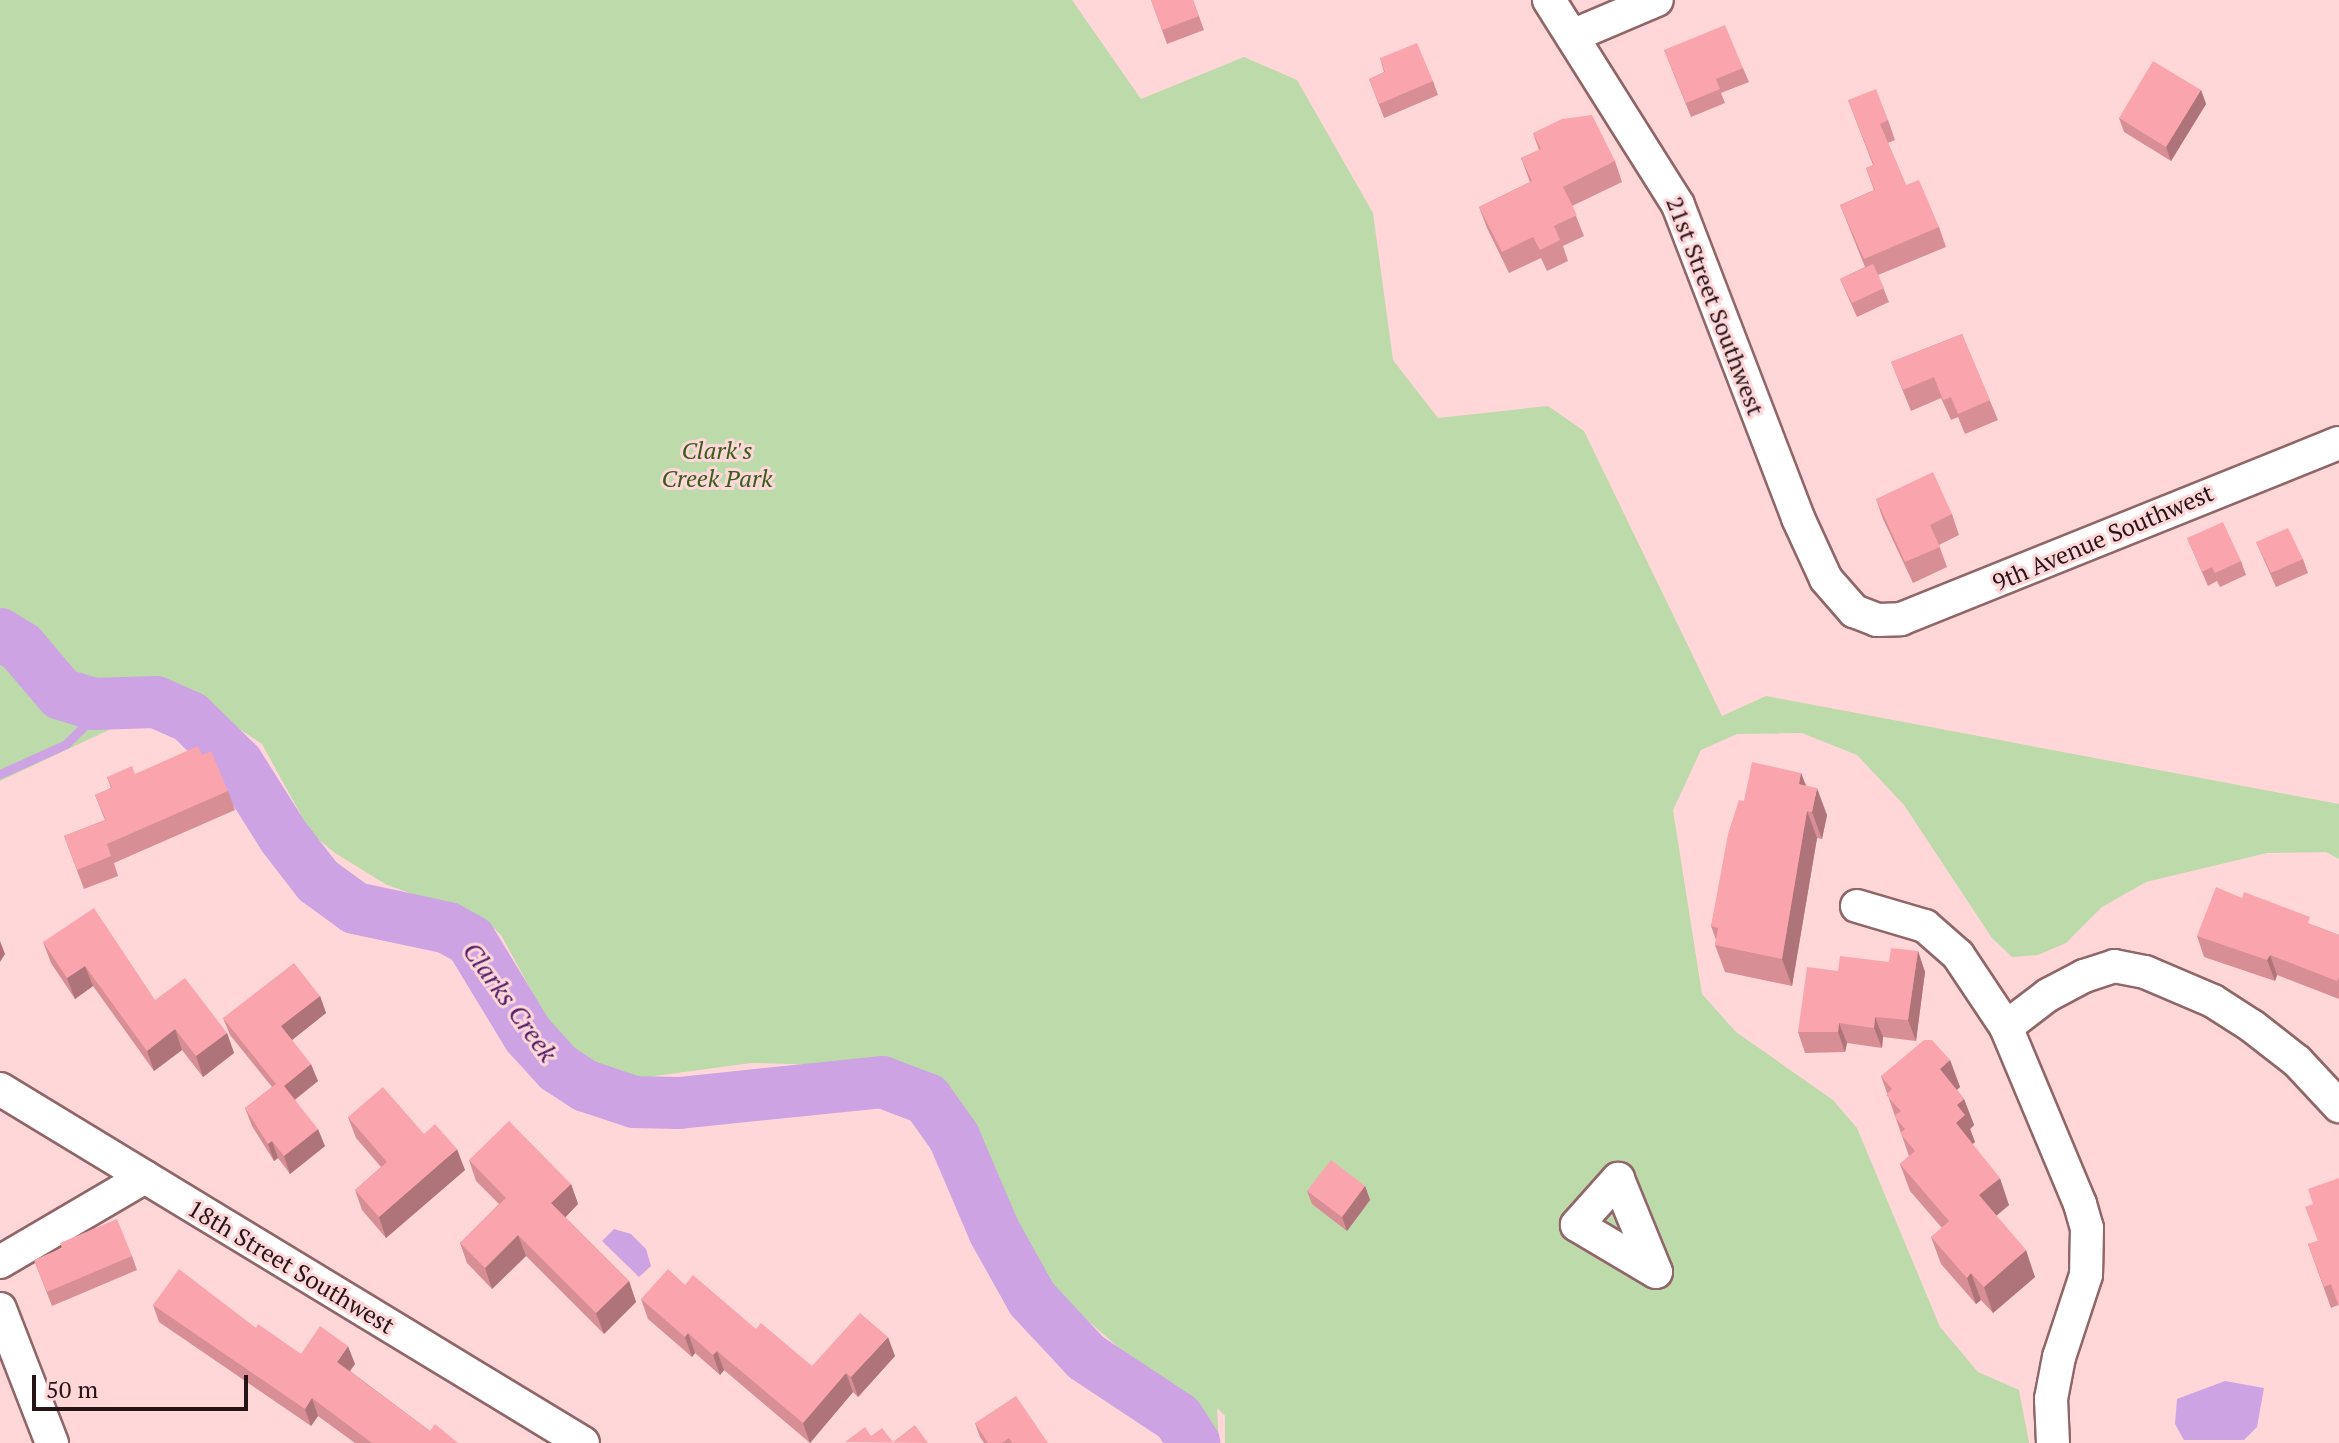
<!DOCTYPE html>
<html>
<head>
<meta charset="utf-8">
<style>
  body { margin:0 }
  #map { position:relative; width:2339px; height:1443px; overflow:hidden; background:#ffd7d9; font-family:"PT Serif",serif }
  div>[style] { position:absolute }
  .green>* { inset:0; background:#bcdaaa }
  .water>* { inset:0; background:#cda3e3 }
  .stream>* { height:9px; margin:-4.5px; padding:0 4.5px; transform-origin:4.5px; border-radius:4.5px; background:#cda3e3 }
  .river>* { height:52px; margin:-26px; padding:0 26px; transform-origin:26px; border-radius:26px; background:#cda3e3 }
  .roads { filter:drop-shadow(2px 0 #916669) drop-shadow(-2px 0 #916669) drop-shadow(0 2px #916669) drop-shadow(0 -2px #916669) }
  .minor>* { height:32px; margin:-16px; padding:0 16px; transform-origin:16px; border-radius:16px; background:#fff }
  .wall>* { inset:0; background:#d78e95 }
  .shaded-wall>* { inset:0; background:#af7479 }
  .building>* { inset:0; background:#faa5ad }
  span { translate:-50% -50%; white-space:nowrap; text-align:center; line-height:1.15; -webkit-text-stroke:6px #ffd7d9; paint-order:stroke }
  .street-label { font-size:24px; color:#261517 }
  .park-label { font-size:24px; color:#395e1c; font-style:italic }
  .water-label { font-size:26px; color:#511d67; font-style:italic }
  .scale { position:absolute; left:32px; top:1375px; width:216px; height:36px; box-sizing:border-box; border:4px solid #261517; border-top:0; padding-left:10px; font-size:24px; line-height:28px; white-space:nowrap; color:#261517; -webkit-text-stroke:6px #ffd7d9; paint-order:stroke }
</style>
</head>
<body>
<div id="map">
  <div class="green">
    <i style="clip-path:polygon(0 0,1072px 0,1141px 99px,1244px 57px,1297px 80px,1373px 213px,1393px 360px,1438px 418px,1548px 406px,1584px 431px,1722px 716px,1766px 696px,2339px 804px,2339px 859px,2326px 852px,2267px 853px,2146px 882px,2102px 907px,2066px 943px,2038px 955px,2012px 957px,1992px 938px,1904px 805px,1857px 755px,1802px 733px,1737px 734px,1701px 750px,1673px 810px,1702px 994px,1736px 1032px,1833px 1100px,1857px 1128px,1940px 1327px,1978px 1372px,2019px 1390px,2029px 1443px,1225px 1443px,1225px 1416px,1217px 1408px,1219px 1443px,1214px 1443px,1205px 1419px,1171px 1384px,1117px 1346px,1042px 1281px,960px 1115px,931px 1085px,891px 1067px,870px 1066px,751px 1063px,640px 1078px,607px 1074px,577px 1054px,549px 1023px,501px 935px,486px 920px,387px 885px,335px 853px,311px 833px,262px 744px,209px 709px,177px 698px,0 781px)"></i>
  </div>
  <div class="water">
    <i style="clip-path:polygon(614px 1229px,631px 1234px,646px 1249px,651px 1266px,639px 1277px,602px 1241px)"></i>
    <i style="clip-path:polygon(2225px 1381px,2264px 1388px,2257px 1427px,2244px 1440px,2184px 1440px,2175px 1424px,2177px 1399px)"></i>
  </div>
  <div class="stream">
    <i style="left:0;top:774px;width:72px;rotate:-24.4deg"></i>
    <i style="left:66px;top:744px;width:58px;rotate:-45deg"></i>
  </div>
  <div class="river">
    <i style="left:0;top:634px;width:25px;rotate:32deg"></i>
    <i style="left:21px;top:647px;width:62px;rotate:49.6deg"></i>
    <i style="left:61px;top:694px;width:34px;rotate:17deg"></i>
    <i style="left:93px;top:704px;width:63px;rotate:-1.8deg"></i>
    <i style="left:156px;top:702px;width:37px;rotate:24deg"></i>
    <i style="left:190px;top:717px;width:67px;rotate:44.4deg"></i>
    <i style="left:238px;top:764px;width:86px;rotate:57.8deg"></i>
    <i style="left:284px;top:837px;width:56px;rotate:52.3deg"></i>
    <i style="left:318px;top:881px;width:46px;rotate:36.1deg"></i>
    <i style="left:355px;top:908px;width:95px;rotate:12.1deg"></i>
    <i style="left:448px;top:928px;width:26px;rotate:29deg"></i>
    <i style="left:471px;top:941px;width:110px;rotate:58.8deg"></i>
    <i style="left:528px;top:1035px;width:45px;rotate:47.7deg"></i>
    <i style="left:558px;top:1068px;width:33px;rotate:33deg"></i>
    <i style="left:586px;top:1086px;width:51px;rotate:18.4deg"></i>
    <i style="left:634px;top:1102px;width:45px;rotate:1.3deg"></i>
    <i style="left:679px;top:1103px;width:204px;rotate:-5.9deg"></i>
    <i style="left:882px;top:1082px;width:48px;rotate:20.7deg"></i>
    <i style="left:927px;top:1099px;width:47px;rotate:54.6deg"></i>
    <i style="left:954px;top:1137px;width:102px;rotate:66.9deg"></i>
    <i style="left:994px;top:1231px;width:78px;rotate:60.8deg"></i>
    <i style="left:1032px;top:1299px;width:79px;rotate:47deg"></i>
    <i style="left:1086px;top:1357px;width:110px;rotate:33.5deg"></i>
    <i style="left:1178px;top:1418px;width:30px;rotate:57deg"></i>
  </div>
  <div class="roads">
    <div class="minor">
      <i style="left:1549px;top:0;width:242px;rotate:57.8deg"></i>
      <i style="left:1678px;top:205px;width:335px;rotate:69deg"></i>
      <i style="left:1798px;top:518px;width:67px;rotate:65.3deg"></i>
      <i style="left:1826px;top:579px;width:43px;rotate:48.8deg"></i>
      <i style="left:1854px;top:611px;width:25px;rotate:21deg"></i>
      <i style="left:1877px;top:620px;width:24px;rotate:-2deg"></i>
      <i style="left:1901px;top:619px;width:472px;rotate:-21.9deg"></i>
      <i style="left:1572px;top:36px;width:92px;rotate:-23deg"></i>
      <i style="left:1857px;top:906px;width:71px;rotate:16.4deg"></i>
      <i style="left:1925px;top:926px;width:44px;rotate:41.3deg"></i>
      <i style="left:1958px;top:955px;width:87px;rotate:56.3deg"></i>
      <i style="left:2006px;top:1027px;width:192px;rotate:67.3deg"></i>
      <i style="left:2080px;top:1204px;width:25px;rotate:74deg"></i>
      <i style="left:2087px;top:1228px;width:47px;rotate:91.2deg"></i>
      <i style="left:2086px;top:1275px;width:86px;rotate:108.2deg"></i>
      <i style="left:2059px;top:1357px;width:43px;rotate:100.8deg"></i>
      <i style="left:2051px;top:1399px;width:44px;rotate:87.4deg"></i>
      <i style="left:2006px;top:1027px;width:53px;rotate:-37.3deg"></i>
      <i style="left:2048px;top:995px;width:41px;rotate:-27.8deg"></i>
      <i style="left:2084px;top:976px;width:32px;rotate:-18deg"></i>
      <i style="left:2114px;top:966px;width:32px;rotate:11deg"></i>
      <i style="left:2145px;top:972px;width:74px;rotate:23.1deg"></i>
      <i style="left:2213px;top:1001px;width:46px;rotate:32.7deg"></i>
      <i style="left:2252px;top:1026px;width:57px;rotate:37.9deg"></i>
      <i style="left:2297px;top:1061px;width:62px;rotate:47deg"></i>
      <i style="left:0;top:1089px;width:682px;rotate:31.27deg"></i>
      <i style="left:1618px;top:1179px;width:100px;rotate:67.8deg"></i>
      <i style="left:1656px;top:1272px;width:92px;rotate:-149.3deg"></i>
      <i style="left:1577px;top:1225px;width:62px;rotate:-48.3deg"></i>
      <i style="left:0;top:1262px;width:168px;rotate:-30.4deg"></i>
      <i style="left:0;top:1309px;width:144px;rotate:68.8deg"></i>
    </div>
  </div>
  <div class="wall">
    <i style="clip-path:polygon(1151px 0,1193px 0,1204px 30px,1167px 44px)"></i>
    <i style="clip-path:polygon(1664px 50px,1743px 68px,1749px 82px,1721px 93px,1725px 103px,1691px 117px)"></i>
    <i style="clip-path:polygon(1380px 58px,1433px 81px,1438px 95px,1384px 118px,1369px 79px,1384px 72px)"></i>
    <i style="clip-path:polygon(2201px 90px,2206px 104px,2171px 161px,2124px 132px,2119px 118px)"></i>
    <i style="clip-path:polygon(1848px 100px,1888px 120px,1895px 140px,1888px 143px,1906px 185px,1939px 227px,1946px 247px,1878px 275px,1889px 302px,1857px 317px,1840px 279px,1865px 267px,1840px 205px,1874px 190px,1866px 168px,1873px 165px)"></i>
    <i style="clip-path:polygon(1533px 133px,1615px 161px,1622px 182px,1572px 206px,1584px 236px,1563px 246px,1568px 261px,1547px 271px,1541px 258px,1509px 273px,1487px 228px,1479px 207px,1530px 182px,1521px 158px,1539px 150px)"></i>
    <i style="clip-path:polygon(1962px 334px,1998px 420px,1965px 434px,1958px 417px,1951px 420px,1941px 398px,1911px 411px,1891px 362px)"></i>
    <i style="clip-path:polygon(1876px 499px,1952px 514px,1959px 535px,1939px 545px,1947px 567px,1913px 583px,1883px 519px)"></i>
    <i style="clip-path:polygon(2187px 538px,2241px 561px,2246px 575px,2220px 587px,2217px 581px,2208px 586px)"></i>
    <i style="clip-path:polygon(2256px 542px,2303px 559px,2308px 573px,2276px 587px)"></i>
    <i style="clip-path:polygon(202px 755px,228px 791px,235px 810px,114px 863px,118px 876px,84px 889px,64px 836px,105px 820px,95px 795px,111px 788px,107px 777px,135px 774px)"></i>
    <i style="clip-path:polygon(1801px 773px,1806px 785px,1827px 815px,1822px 839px,1817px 838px,1792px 986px,1725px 972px,1715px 945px,1716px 940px,1711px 926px,1744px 801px)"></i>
    <i style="clip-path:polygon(2313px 925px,2339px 935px,2339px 999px,2277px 975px,2275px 981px,2204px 957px,2197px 936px)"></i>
    <i style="clip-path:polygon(43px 942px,155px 1000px,227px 1033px,234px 1053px,203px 1077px,182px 1050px,154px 1071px,93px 986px,75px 999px,51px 963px)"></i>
    <i style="clip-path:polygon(1918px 951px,1925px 972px,1916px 1041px,1883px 1037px,1882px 1048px,1847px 1043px,1845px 1052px,1805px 1053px,1798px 1032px,1838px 971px,1889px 962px)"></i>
    <i style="clip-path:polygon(320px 996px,326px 1013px,292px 1040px,318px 1081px,295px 1100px,325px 1146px,290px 1174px,278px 1158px,274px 1161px,252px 1126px,245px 1108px,272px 1087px,230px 1035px,223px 1018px)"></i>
    <i style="clip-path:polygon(1950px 1060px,1960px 1087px,1957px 1090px,1964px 1099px,1974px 1125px,1970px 1129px,1975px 1142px,1972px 1144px,2009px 1205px,1996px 1216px,2035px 1277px,1993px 1313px,1981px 1300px,1976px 1304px,1941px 1264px,1931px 1237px,1942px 1228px,1910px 1191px,1900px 1164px,1909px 1156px,1881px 1076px)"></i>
    <i style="clip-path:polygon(348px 1117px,424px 1134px,465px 1170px,386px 1238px,362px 1210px,355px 1190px,381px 1167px,356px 1138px)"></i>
    <i style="clip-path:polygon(469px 1160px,571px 1184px,578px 1204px,565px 1217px,629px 1281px,636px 1302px,604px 1334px,526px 1256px,492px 1289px,467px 1263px,460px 1243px,499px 1204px,476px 1181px)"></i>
    <i style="clip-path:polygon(2339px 1178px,2338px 1305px,2331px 1308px,2308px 1244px,2318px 1241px,2313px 1204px)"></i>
    <i style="clip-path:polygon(1365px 1186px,1370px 1200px,1347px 1231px,1312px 1204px,1307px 1191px)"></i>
    <i style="clip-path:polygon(132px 1256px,137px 1270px,52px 1306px,34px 1260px)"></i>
    <i style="clip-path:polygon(685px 1285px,756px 1329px,812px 1366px,895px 1356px,858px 1397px,853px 1392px,810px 1443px,724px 1370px,720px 1375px,695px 1353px,692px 1357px,648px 1319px,641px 1299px)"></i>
    <i style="clip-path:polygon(153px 1305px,256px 1328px,301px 1354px,355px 1364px,350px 1371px,430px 1431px,458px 1443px,355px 1443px,318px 1416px,311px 1426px,159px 1322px)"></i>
    <i style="clip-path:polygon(975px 1423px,1048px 1443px,984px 1443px,980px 1437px)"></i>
  </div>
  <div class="shaded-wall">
    <i style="clip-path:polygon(2201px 90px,2206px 104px,2171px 161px,2166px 147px)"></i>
    <i style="clip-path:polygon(1801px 773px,1811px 800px,1799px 784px)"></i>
    <i style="clip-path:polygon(1817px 788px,1827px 815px,1822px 839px,1812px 812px)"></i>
    <i style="clip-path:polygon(1807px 811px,1817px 838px,1792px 986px,1782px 959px)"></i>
    <i style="clip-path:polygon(0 941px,5px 954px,0 962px)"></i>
    <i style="clip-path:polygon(1918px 951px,1925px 972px,1916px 1041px,1908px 1020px)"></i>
    <i style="clip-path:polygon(2270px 955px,2277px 975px,2275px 981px,2267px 960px)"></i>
    <i style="clip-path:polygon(85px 966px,93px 986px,75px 999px,67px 978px)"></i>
    <i style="clip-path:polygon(320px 996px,326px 1013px,287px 1044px,281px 1026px)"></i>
    <i style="clip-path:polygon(1875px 1017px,1883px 1037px,1882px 1048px,1874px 1028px)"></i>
    <i style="clip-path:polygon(1839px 1023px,1847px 1043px,1845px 1052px,1838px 1032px)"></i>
    <i style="clip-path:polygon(175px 1029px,182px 1050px,154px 1071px,147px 1051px)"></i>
    <i style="clip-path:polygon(227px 1033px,234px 1053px,203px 1077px,196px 1056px)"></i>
    <i style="clip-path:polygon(1950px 1060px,1960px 1087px,1949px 1096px,1940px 1069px)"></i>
    <i style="clip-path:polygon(311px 1064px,318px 1081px,290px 1103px,284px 1086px)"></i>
    <i style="clip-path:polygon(1964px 1099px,1974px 1125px,1970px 1129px,1975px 1142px,1966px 1150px,1956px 1123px,1957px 1105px)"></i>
    <i style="clip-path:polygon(318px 1129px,325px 1146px,290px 1174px,284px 1156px)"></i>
    <i style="clip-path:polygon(272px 1141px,278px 1158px,274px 1161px,268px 1144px)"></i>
    <i style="clip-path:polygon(457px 1149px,465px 1170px,386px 1238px,379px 1217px)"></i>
    <i style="clip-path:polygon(2000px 1178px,2009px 1205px,1989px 1222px,1979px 1195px)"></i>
    <i style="clip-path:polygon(571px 1184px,578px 1204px,559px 1224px,551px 1203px)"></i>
    <i style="clip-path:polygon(1365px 1186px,1370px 1200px,1347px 1231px,1342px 1217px)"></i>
    <i style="clip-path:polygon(518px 1235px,526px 1256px,492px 1289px,485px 1268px)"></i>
    <i style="clip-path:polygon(2026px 1250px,2035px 1277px,1993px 1313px,1984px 1287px)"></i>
    <i style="clip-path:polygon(1971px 1273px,1981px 1300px,1976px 1304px,1967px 1278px)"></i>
    <i style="clip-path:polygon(629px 1281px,636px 1302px,604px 1334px,596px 1313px)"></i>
    <i style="clip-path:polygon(688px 1333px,695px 1353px,692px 1357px,685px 1337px)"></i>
    <i style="clip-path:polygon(888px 1337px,895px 1356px,858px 1397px,851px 1377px)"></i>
    <i style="clip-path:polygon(348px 1346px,355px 1364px,344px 1379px,337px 1362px)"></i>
    <i style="clip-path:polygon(717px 1351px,724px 1370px,720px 1375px,713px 1355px)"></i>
    <i style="clip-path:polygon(846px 1373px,853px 1392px,810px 1443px,803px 1423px)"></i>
    <i style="clip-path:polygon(312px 1398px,318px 1416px,311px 1426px,305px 1409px)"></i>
  </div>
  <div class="building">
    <i style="clip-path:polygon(1151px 0,1193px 0,1199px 16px,1162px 30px)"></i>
    <i style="clip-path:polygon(1725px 25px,1743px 68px,1716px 79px,1720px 89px,1686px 103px,1664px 50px)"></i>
    <i style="clip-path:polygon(1417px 43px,1433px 81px,1379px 104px,1369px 79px,1385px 72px,1380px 58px)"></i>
    <i style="clip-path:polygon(2153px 61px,2201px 90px,2166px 147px,2119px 118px)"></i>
    <i style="clip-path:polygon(1876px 89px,1888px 120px,1880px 124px,1906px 185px,1919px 180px,1939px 227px,1864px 259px,1840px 205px,1875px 190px,1866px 168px,1874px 165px,1848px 100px)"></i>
    <i style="clip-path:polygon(1592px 115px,1615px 161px,1563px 187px,1577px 215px,1554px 226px,1560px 240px,1540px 250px,1533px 237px,1502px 252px,1479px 207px,1532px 181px,1521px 158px,1541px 149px,1533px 133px,1562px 119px)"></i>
    <i style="clip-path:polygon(1873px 264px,1884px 288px,1852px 303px,1840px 279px)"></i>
    <i style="clip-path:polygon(1962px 334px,1990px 400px,1958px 414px,1951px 397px,1943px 400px,1934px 377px,1903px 390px,1891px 362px)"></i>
    <i style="clip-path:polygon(1933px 472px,1952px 514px,1930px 525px,1940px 547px,1905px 562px,1876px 499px)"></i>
    <i style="clip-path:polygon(2223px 522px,2241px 561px,2215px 573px,2212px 567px,2202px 572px,2187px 538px)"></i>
    <i style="clip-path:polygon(2288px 528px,2303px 559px,2271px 573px,2256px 542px)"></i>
    <i style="clip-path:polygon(198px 746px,202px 755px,211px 751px,228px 791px,107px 844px,111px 856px,77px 870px,64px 836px,106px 820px,95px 795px,112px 788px,107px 777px,132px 766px,135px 774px)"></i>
    <i style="clip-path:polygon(1752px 762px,1801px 773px,1799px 784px,1817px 788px,1812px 812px,1807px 811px,1782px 959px,1715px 945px,1718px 928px,1711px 926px,1728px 834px,1739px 800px,1744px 801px)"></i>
    <i style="clip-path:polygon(2216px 887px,2242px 898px,2244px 892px,2310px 917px,2308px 923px,2339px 935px,2339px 977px,2337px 981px,2270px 955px,2267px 960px,2197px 936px)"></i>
    <i style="clip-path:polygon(94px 908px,155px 1000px,185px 978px,227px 1033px,196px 1056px,175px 1029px,147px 1051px,85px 966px,67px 978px,43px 942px)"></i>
    <i style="clip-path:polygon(1891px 948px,1918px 951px,1908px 1020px,1875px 1017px,1874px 1028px,1839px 1023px,1838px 1032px,1798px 1032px,1807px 967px,1838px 971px,1840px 956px,1889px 962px)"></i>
    <i style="clip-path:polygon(294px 963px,320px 996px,281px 1026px,311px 1064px,284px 1086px,318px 1129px,284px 1156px,272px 1141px,268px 1144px,245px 1108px,276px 1084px,223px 1018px)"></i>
    <i style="clip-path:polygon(1924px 1040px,1932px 1040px,1950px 1060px,1940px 1069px,1964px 1099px,1957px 1105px,1965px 1115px,1956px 1123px,2000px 1178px,1979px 1195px,2026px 1250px,1984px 1287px,1971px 1273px,1967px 1278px,1931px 1237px,1949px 1221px,1900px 1164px,1915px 1151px,1900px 1133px,1905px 1129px,1894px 1116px,1901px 1111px,1886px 1095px,1892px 1089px,1881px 1076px)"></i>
    <i style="clip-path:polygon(383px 1087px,424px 1134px,435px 1124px,457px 1149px,379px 1217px,355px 1190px,387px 1162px,348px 1117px)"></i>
    <i style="clip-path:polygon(509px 1121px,571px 1184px,551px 1203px,629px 1281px,596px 1313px,518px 1235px,485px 1268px,460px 1243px,506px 1198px,469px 1160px)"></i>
    <i style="clip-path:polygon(1331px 1160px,1365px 1186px,1342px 1217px,1307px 1191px)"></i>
    <i style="clip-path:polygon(2339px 1178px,2339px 1307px,2331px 1284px,2324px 1287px,2308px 1244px,2318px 1241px,2305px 1207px,2313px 1204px,2308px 1189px)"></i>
    <i style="clip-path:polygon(117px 1219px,132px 1256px,47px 1292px,34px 1260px,62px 1248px,60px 1243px)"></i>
    <i style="clip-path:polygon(179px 1269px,256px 1328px,258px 1324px,301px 1354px,320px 1326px,348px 1346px,337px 1362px,430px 1431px,435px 1424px,458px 1443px,372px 1443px,312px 1398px,305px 1409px,153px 1305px)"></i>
    <i style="clip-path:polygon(668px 1269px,685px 1285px,693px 1275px,756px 1329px,761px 1323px,812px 1366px,860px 1313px,888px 1337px,851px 1377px,846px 1373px,803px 1423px,717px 1351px,713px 1355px,688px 1333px,685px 1337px,641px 1299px)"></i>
    <i style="clip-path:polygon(1016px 1396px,1048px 1443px,1012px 1443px,1009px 1438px,1002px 1443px,988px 1443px,975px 1423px)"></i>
    <i style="clip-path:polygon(915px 1425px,928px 1443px,845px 1442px,865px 1427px,871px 1436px,882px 1428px,893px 1442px)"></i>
  </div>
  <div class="street-label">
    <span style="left:1715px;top:306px;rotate:69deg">21st Street Southwest</span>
    <span style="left:2103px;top:538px;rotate:-23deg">9th Avenue Southwest</span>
    <span style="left:291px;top:1267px;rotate:31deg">18th Street Southwest</span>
  </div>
  <div class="park-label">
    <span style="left:717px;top:465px">Clark's<br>Creek Park</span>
  </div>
  <div class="water-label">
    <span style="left:510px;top:1002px;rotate:54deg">Clarks Creek</span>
  </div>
  <div class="scale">50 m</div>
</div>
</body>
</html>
